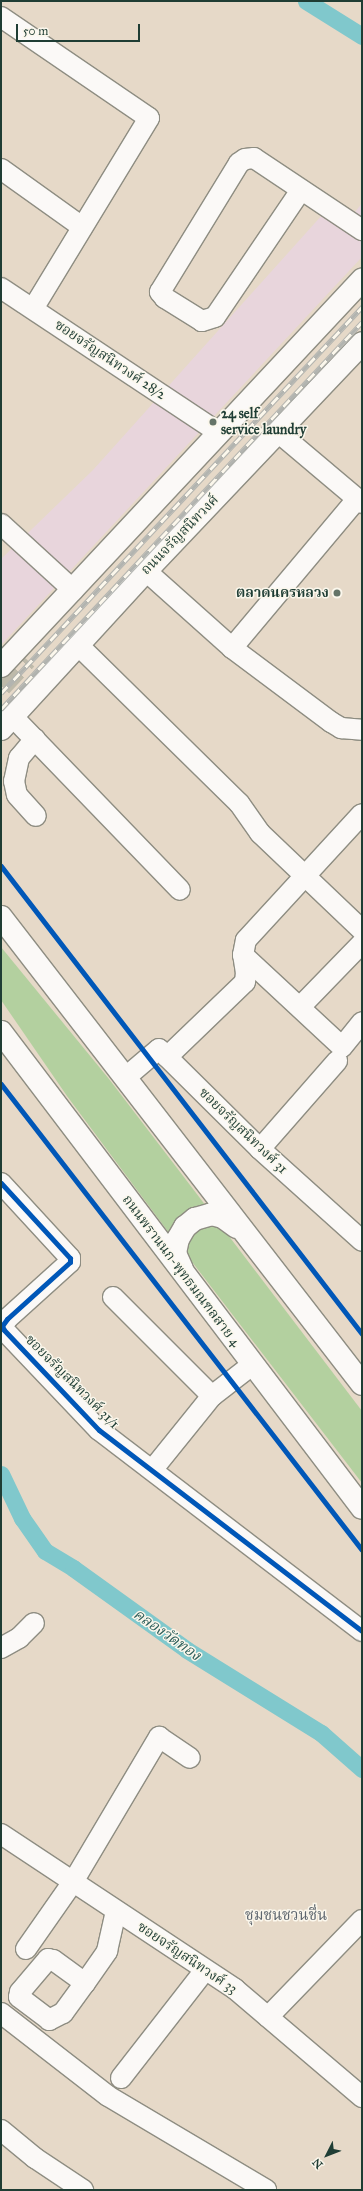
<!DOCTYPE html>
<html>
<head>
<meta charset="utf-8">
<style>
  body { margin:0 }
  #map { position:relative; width:363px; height:2191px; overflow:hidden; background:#e6d9c8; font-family:"IM FELL Great Primer","Noto Serif Thai",serif }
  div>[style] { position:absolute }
  .built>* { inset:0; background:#e8d5dc }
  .green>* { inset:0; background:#b3d09f }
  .canal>* { height:17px; margin:-8.5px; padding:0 8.5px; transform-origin:8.5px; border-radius:8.5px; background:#80c8cc }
  .primary-tunnel>* { height:22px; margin-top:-11px; transform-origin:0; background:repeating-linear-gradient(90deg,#bebaaa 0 22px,transparent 0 33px) }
  .roads { filter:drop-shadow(1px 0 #8e8d82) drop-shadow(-1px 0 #8e8d82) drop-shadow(0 1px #8e8d82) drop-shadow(0 -1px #8e8d82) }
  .street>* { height:20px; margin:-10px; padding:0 10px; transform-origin:10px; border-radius:10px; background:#fbf9f7 }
  .primary>* { height:22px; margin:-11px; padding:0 11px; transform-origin:11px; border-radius:11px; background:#fbf9f7 }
  .rail>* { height:4.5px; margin-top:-2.25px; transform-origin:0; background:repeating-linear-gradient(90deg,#fbf7ec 0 9px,#b2b4b0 0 18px); box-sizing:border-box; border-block:1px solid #b2b4b0 }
  .cycleway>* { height:5px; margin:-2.5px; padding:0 2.5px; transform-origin:2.5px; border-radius:2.5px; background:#0057b8 }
  .dots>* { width:11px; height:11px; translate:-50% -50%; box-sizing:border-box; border:2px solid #fbf7ec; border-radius:50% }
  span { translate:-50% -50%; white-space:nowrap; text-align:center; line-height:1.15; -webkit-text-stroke:3px #fbf7ec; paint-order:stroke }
  .street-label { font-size:14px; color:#1f3d34 }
  .poi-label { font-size:14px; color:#1f3d34; font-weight:700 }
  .left { translate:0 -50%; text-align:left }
  .right { translate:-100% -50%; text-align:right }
  .water-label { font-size:15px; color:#2c5e5a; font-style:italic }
  .neighbourhood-label { font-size:15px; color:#5e666e }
  .frame { position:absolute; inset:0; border:2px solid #1f3d34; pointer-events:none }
  .north { position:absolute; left:307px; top:2135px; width:40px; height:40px; -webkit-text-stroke:3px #fbf7ec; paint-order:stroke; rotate:228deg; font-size:11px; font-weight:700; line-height:16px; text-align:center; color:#1f3d34 }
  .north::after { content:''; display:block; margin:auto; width:14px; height:18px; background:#1f3d34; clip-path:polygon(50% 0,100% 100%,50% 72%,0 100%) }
  .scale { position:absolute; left:16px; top:24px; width:124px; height:18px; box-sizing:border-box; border:2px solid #1f3d34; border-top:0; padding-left:5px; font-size:12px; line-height:14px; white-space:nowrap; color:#1f3d34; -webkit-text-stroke:3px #fbf7ec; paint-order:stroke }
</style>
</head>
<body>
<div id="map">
  <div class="built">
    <i style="clip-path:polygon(362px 203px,362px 257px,1px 645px,1px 559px,93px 470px,332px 204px,352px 216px)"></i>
  </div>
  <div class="green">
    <i style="clip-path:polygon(1px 947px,109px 1079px,206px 1206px,169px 1233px,67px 1096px,1px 1000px)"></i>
    <i style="clip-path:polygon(214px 1226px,225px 1231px,362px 1411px,362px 1483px,189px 1258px,185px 1249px,187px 1239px,200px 1227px)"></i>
  </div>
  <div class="canal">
    <i style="left:306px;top:1px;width:66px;rotate:32deg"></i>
    <i style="left:1px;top:1474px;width:49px;rotate:64.5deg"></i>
    <i style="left:22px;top:1518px;width:40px;rotate:55.1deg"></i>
    <i style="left:45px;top:1551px;width:33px;rotate:31deg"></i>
    <i style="left:73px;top:1568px;width:140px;rotate:35.7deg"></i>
    <i style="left:187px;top:1650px;width:158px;rotate:31.8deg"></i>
    <i style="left:321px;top:1733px;width:55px;rotate:41.3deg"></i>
  </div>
  <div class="primary-tunnel">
    <i style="left:1px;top:686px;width:37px;rotate:-47deg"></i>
  </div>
  <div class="roads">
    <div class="street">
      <i style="left:1px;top:17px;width:179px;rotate:34.3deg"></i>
      <i style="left:149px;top:118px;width:223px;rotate:121.3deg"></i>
      <i style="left:1px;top:169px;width:100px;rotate:35.6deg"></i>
      <i style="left:301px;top:190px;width:153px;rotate:124.1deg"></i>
      <i style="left:215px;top:317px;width:14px;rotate:163deg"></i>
      <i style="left:202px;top:321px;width:44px;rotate:-148.1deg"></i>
      <i style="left:165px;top:298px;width:8px;rotate:-130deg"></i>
      <i style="left:160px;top:292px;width:151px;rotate:-58.5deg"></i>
      <i style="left:239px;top:163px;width:7px;rotate:-34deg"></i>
      <i style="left:245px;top:159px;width:9px;rotate:-6deg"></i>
      <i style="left:254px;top:158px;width:130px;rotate:33.7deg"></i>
      <i style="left:1px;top:288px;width:262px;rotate:33.6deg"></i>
      <i style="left:278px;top:432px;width:110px;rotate:40.2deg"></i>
      <i style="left:1px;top:524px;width:98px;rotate:42.5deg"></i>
      <i style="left:146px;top:571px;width:115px;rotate:41.8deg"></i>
      <i style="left:232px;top:648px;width:124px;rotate:36.8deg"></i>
      <i style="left:331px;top:722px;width:12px;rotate:31deg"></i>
      <i style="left:341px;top:728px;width:21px;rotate:5deg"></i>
      <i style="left:78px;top:645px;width:226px;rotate:44.5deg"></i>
      <i style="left:239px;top:803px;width:37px;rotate:55deg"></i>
      <i style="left:260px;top:833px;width:141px;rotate:43.6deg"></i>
      <i style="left:232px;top:648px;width:194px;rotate:-50deg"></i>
      <i style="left:13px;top:717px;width:240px;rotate:46deg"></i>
      <i style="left:35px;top:739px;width:25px;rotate:130deg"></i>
      <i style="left:19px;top:758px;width:24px;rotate:102deg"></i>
      <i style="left:14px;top:781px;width:14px;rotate:78deg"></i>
      <i style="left:17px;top:795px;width:28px;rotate:48deg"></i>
      <i style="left:243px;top:955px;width:135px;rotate:42.9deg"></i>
      <i style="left:342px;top:1047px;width:32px;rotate:-51deg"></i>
      <i style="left:300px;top:1007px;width:89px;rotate:-45.9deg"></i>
      <i style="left:167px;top:1057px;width:108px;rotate:-43.9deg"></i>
      <i style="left:245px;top:982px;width:9px;rotate:-84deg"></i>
      <i style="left:246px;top:973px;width:18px;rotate:-99deg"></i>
      <i style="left:243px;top:955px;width:15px;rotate:-79deg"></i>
      <i style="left:246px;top:940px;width:171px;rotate:-47.4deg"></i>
      <i style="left:126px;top:1077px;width:43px;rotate:-40.3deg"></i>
      <i style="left:159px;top:1049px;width:142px;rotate:44.7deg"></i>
      <i style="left:260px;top:1149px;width:137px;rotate:42deg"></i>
      <i style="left:260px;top:1149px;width:117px;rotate:-48.8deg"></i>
      <i style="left:1px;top:1183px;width:102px;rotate:47.4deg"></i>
      <i style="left:70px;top:1258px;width:4px;rotate:90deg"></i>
      <i style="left:70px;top:1262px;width:85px;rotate:137.9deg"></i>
      <i style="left:7px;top:1319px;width:9px;rotate:126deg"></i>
      <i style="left:2px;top:1326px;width:4px;rotate:63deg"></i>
      <i style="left:4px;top:1330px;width:138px;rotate:46.5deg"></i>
      <i style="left:99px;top:1430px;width:331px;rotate:37.4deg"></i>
      <i style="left:113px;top:1297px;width:140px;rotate:45deg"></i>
      <i style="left:153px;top:1469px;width:94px;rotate:-51.1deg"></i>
      <i style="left:212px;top:1396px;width:51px;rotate:-37.8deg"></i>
      <i style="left:1px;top:1648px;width:21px;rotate:-29deg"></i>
      <i style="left:19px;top:1638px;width:21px;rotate:-45deg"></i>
      <i style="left:1px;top:1834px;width:281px;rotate:33.5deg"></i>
      <i style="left:235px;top:1989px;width:167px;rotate:40.4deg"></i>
      <i style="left:26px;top:1949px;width:82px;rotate:-55deg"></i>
      <i style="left:73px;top:1882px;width:169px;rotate:-59.3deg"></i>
      <i style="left:159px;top:1737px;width:37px;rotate:34deg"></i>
      <i style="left:85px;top:1983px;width:39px;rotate:-144deg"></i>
      <i style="left:53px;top:1960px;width:5px;rotate:-169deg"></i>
      <i style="left:48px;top:1959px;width:43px;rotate:130.3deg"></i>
      <i style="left:20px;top:1992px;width:5px;rotate:101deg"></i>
      <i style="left:19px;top:1997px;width:38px;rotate:37deg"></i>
      <i style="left:49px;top:2020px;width:16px;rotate:-27deg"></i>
      <i style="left:63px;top:2013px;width:37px;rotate:-54deg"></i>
      <i style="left:85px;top:1983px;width:39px;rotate:-55deg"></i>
      <i style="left:107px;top:1951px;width:41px;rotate:-77.3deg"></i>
      <i style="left:1px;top:2013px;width:135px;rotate:37.8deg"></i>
      <i style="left:108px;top:2096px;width:184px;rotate:30.7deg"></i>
      <i style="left:268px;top:2017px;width:135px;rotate:-45.9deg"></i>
      <i style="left:121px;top:2078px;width:137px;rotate:-52.1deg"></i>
      <i style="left:1px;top:2130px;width:44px;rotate:39.5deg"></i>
      <i style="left:35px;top:2158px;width:58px;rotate:33.7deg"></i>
    </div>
    <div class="primary">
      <i style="left:1px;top:666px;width:529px;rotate:-46.92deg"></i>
      <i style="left:1px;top:729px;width:214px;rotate:-47.5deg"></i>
      <i style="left:146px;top:571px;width:314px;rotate:-46.5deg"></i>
      <i style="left:1px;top:917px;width:590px;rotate:52.3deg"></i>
      <i style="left:1px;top:1032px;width:597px;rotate:52.82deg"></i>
      <i style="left:182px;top:1269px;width:17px;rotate:-114deg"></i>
      <i style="left:175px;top:1253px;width:14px;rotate:-78deg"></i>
      <i style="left:178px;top:1239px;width:14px;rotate:-60deg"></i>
      <i style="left:185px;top:1227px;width:13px;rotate:-39deg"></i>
      <i style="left:195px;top:1219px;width:18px;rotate:-16deg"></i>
      <i style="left:212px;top:1214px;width:11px;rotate:15deg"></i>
      <i style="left:223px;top:1217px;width:17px;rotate:36deg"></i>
    </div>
  </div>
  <div class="rail">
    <i style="left:1px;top:693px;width:529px;rotate:-46.92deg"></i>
    <i style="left:1px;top:709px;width:529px;rotate:-46.99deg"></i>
  </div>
  <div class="cycleway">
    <i style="left:1px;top:866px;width:591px;rotate:52.35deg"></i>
    <i style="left:1px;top:1084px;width:589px;rotate:52.24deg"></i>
    <i style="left:1px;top:1183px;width:102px;rotate:47.4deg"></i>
    <i style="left:70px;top:1258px;width:4px;rotate:90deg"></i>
    <i style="left:70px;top:1262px;width:85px;rotate:137.9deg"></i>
    <i style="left:7px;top:1319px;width:9px;rotate:126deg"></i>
    <i style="left:2px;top:1326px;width:4px;rotate:63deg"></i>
    <i style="left:4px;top:1330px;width:138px;rotate:46.5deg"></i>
    <i style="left:99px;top:1430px;width:331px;rotate:37.4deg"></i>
  </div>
  <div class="dots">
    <i style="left:213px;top:422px;background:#657468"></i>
    <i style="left:337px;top:593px;background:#657468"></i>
  </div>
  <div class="street-label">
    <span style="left:110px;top:360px;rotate:34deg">ซอยจรัญสนิทวงศ์ 28/2</span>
    <span style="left:180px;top:535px;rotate:-46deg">ถนนจรัญสนิทวงศ์</span>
    <span style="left:243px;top:1131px;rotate:44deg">ซอยจรัญสนิทวงศ์ 31</span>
    <span style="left:181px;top:1271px;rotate:53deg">ถนนพรานนก-พุทธมณฑลสาย 4</span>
    <span style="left:72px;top:1382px;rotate:45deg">ซอยจรัญสนิทวงศ์ 31/1</span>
    <span style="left:187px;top:1958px;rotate:34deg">ซอยจรัญสนิทวงศ์ 33</span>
  </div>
  <div class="poi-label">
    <span class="left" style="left:221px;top:422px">24 self<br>service laundry</span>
    <span class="right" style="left:329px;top:593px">ตลาดนครหลวง</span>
  </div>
  <div class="water-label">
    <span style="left:167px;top:1635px;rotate:35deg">คลองวัดทอง</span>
  </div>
  <div class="neighbourhood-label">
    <span style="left:286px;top:1916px">ชุมชนชวนชื่น</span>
  </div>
  <div class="frame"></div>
  <div class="north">N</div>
  <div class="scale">50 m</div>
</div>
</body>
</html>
